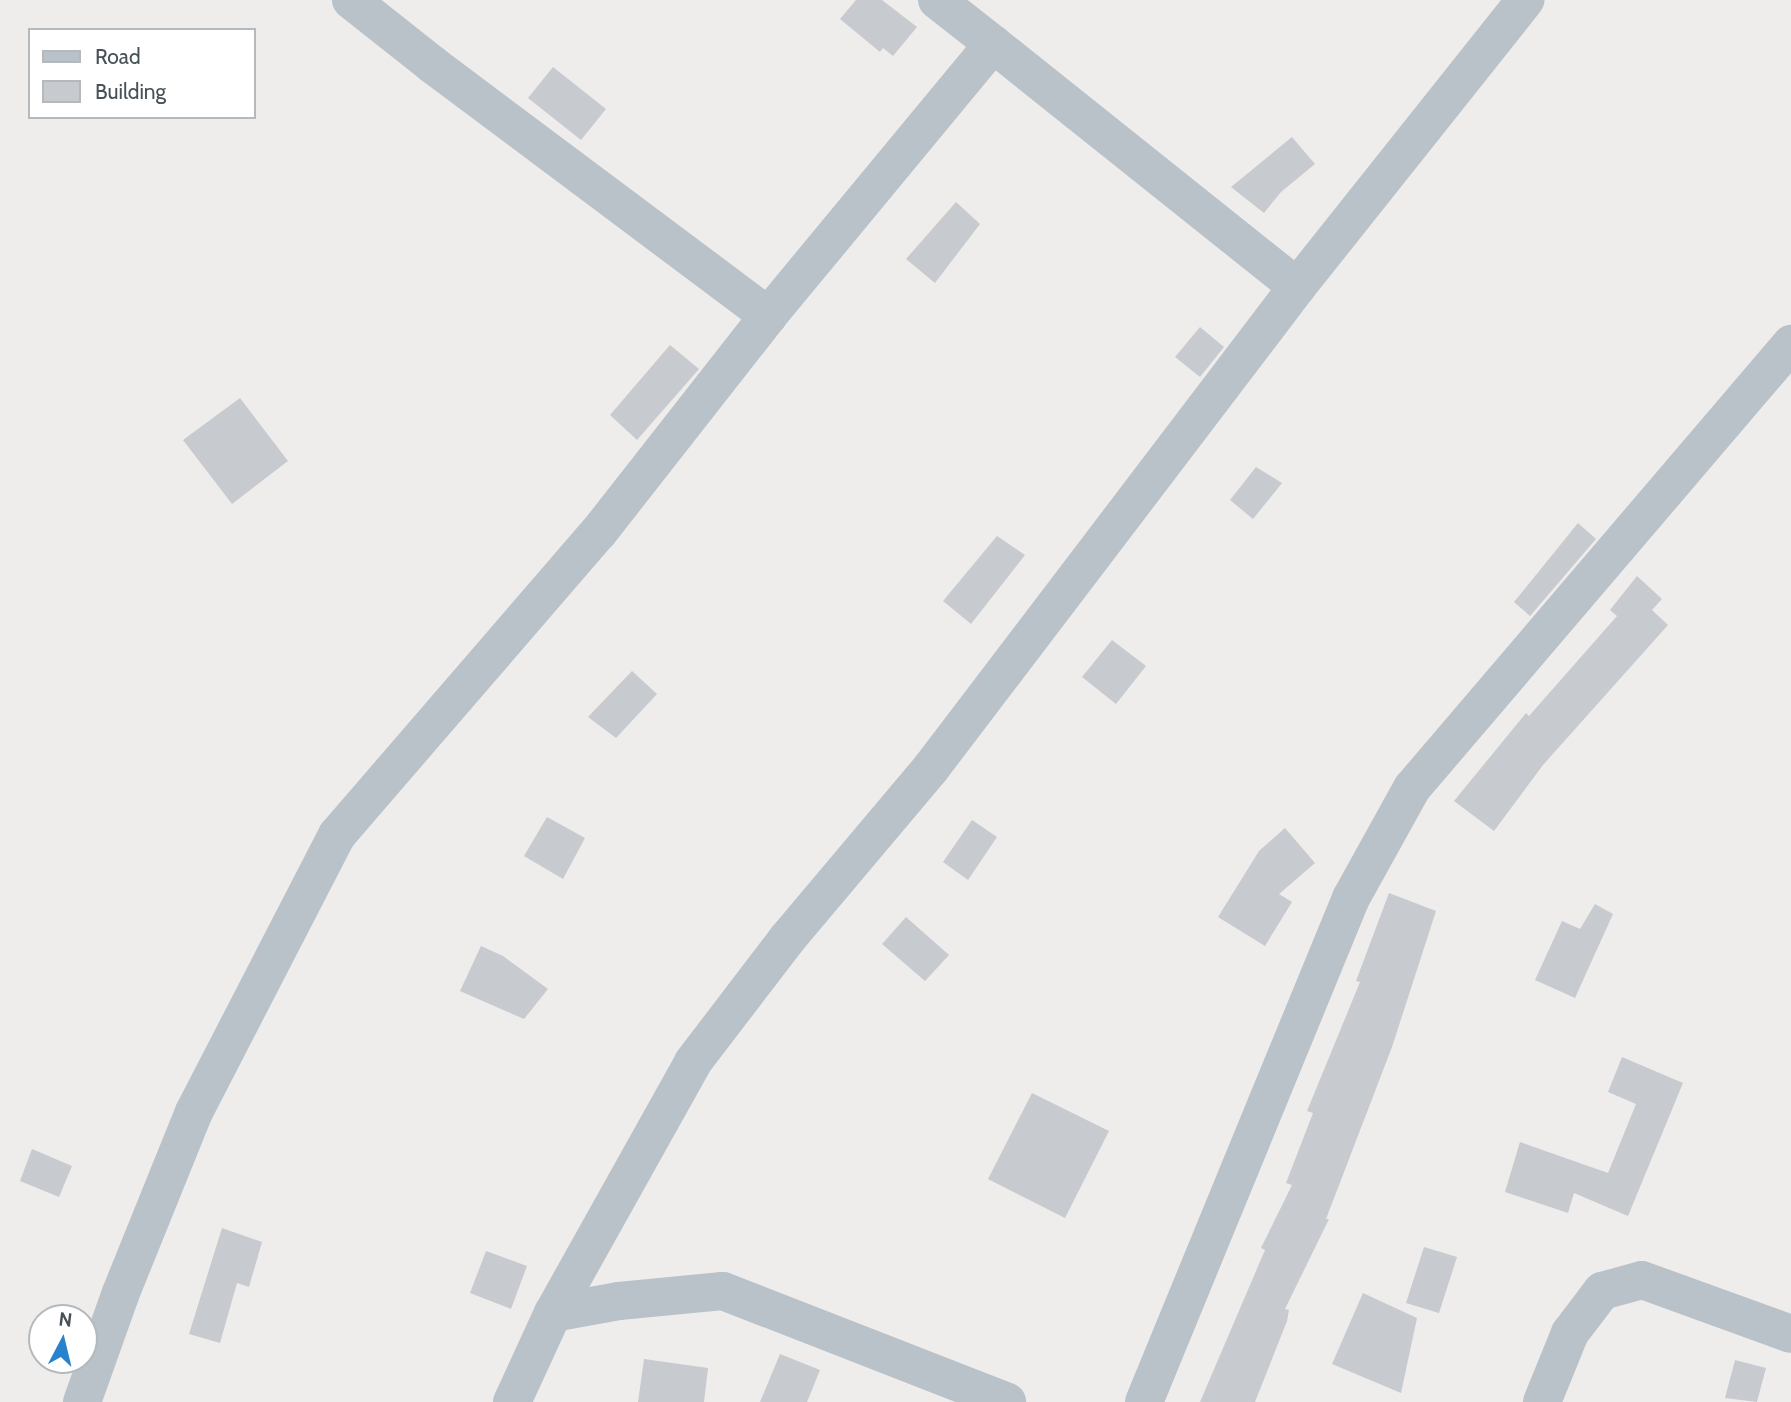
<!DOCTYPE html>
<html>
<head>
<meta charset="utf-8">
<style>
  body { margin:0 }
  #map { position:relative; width:1791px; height:1402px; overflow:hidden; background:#efecec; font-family:Cabin,sans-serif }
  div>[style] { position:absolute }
  .building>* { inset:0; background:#c7cacf }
  .minor>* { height:38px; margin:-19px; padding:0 19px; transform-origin:19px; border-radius:19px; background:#b8c2c8 }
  span { translate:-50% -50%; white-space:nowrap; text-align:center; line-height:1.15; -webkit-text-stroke:5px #fff; paint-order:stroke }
  .legend { position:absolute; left:28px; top:28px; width:228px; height:91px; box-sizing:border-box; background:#fff; border:2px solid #b5b9bc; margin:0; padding:9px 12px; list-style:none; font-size:21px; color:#465158 }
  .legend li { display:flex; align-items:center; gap:14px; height:35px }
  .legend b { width:35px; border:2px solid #b5b9bc }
  .north { position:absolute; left:28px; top:1304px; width:70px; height:70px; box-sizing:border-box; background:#fff; border:2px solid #b5b9bc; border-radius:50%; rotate:7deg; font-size:19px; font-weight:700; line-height:28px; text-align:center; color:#465158 }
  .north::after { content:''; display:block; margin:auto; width:24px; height:32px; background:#2882cc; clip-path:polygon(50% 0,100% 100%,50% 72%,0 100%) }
</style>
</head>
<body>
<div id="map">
  <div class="building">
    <i style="clip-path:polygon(856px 0,882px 0,917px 27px,893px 56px,883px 48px,880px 52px,840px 19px)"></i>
    <i style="clip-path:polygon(553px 67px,606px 109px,581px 140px,528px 98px)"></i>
    <i style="clip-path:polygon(1292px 137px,1315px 164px,1281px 192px,1264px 213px,1231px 187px)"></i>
    <i style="clip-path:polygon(956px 202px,980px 224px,935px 283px,906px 259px)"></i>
    <i style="clip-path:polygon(1200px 327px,1224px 347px,1200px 377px,1175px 357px)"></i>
    <i style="clip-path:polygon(670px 345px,699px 369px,637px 440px,610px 415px)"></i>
    <i style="clip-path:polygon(240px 398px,288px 461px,232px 504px,183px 440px)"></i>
    <i style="clip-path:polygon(1256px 467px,1282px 483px,1253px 519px,1230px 500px)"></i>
    <i style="clip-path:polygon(1578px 523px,1596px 539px,1530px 616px,1514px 602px)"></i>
    <i style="clip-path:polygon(997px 536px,1025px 555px,971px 624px,943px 601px)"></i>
    <i style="clip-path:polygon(1637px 576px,1662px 599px,1652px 610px,1668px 625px,1543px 765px,1494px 831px,1454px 801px,1526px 713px,1529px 716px,1617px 616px,1610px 610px)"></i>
    <i style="clip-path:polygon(1112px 640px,1146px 666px,1116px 704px,1082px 677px)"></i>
    <i style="clip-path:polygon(632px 671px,657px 694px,616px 738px,588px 717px)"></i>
    <i style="clip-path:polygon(547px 817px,585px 838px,563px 879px,524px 856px)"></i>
    <i style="clip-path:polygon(972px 820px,997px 837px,968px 880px,943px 862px)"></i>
    <i style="clip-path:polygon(1285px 828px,1315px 863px,1279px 894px,1292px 902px,1265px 946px,1218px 917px,1259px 851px)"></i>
    <i style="clip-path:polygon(1389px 893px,1436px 911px,1392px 1047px,1326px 1219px,1329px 1219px,1285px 1309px,1289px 1310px,1287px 1321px,1255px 1402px,1200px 1402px,1265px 1250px,1261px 1248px,1292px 1185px,1286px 1183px,1313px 1113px,1307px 1111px,1360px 982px,1356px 981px)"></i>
    <i style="clip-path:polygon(1595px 904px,1613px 914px,1575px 998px,1535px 980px,1562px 921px,1580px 929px)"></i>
    <i style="clip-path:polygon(906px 917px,949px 955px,925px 981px,882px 944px)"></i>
    <i style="clip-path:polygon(481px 946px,503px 956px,548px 989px,524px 1019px,460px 991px)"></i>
    <i style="clip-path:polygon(1622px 1057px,1683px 1083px,1628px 1216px,1574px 1193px,1568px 1213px,1505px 1192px,1520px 1142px,1608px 1173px,1636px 1104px,1608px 1092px)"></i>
    <i style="clip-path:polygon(1032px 1093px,1109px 1131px,1065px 1218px,988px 1179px)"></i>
    <i style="clip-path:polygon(32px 1149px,72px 1166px,59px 1197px,20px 1181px)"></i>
    <i style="clip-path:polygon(222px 1228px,262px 1242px,249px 1287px,237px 1283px,220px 1343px,189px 1334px)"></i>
    <i style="clip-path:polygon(1424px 1247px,1457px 1257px,1439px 1313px,1406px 1303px)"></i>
    <i style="clip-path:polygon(486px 1251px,527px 1266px,511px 1309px,470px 1293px)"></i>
    <i style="clip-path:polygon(1363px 1293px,1417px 1318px,1401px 1393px,1332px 1364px)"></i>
    <i style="clip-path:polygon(780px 1354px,820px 1370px,807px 1402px,760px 1402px)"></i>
    <i style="clip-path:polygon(644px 1359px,708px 1368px,704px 1402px,638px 1402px)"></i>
    <i style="clip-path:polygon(1735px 1360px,1766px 1368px,1757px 1402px,1725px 1398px)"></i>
  </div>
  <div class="minor">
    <i style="left:351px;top:0;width:105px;rotate:38.4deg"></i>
    <i style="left:433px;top:65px;width:419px;rotate:36.8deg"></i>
    <i style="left:937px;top:0;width:71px;rotate:38.2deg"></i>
    <i style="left:553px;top:1313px;width:67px;rotate:-10.3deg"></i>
    <i style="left:619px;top:1301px;width:104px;rotate:-5.5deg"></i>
    <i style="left:723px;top:1291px;width:305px;rotate:21.3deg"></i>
    <i style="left:82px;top:1402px;width:114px;rotate:-70.4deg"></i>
    <i style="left:120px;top:1295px;width:197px;rotate:-68deg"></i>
    <i style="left:194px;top:1112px;width:312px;rotate:-62.7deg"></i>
    <i style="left:337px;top:835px;width:399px;rotate:-49.2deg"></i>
    <i style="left:598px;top:533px;width:276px;rotate:-51.9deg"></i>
    <i style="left:768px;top:316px;width:353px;rotate:-50.4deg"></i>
    <i style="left:993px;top:44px;width:389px;rotate:38.6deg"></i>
    <i style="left:512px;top:1402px;width:98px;rotate:-65.3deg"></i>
    <i style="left:553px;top:1313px;width:287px;rotate:-60.8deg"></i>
    <i style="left:693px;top:1062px;width:155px;rotate:-52.6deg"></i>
    <i style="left:787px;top:939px;width:224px;rotate:-49.9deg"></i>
    <i style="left:931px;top:768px;width:604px;rotate:-52.73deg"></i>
    <i style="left:1297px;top:287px;width:367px;rotate:-51.5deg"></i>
    <i style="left:1144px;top:1402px;width:545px;rotate:-67.67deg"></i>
    <i style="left:1351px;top:898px;width:126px;rotate:-61deg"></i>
    <i style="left:1412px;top:788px;width:584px;rotate:-49.52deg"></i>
    <i style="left:1542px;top:1402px;width:74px;rotate:-67.9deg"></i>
    <i style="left:1570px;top:1333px;width:53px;rotate:-52.7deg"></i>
    <i style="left:1602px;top:1291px;width:41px;rotate:-15.4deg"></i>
    <i style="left:1642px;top:1280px;width:158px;rotate:19.9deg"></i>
  </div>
  <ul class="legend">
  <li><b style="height:9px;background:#b8c2c8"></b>Road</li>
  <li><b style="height:19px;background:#c7cacf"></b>Building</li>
  </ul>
  <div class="north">N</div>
</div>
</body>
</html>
